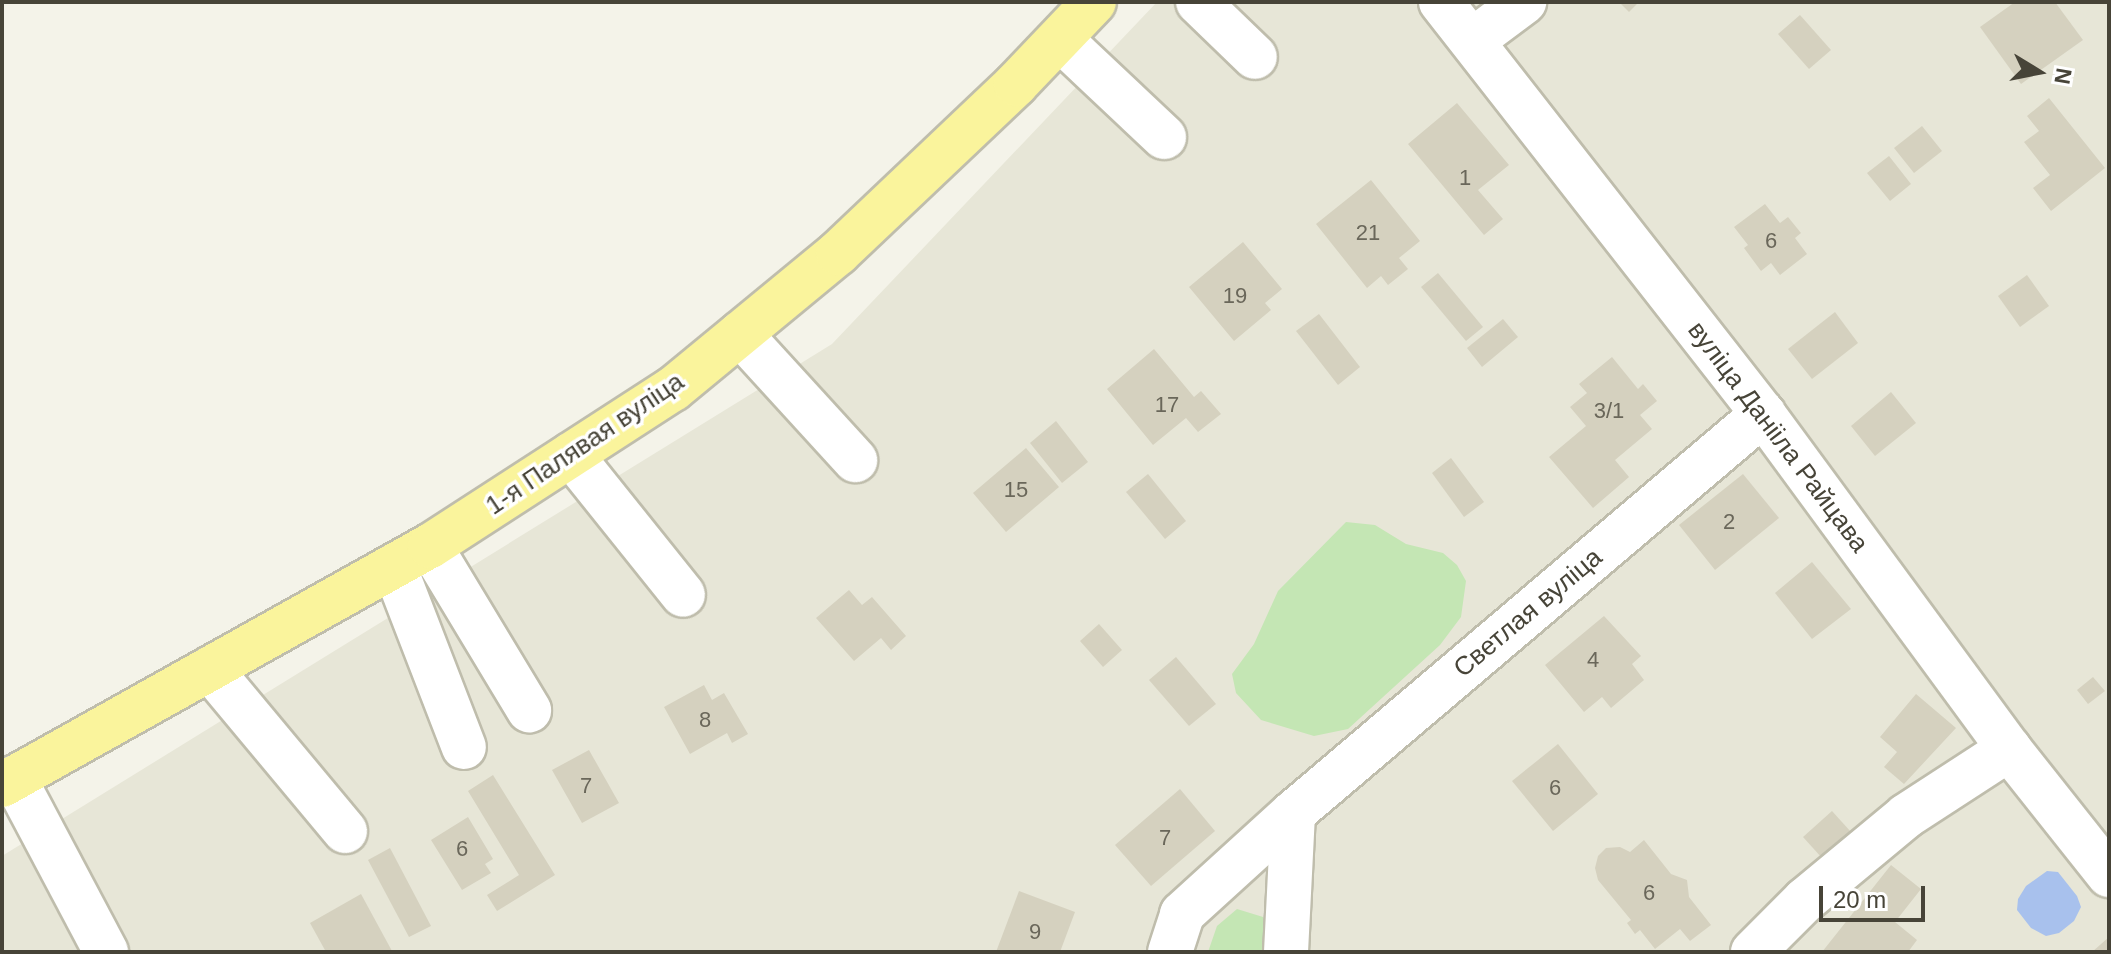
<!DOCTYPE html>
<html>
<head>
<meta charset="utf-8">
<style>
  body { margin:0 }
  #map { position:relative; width:2111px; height:954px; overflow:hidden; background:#f4f3e9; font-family:Arial,sans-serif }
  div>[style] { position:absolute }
  .residential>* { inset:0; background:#e7e6d7 }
  .green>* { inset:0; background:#c4e6b4 }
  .water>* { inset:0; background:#a8c1ed }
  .building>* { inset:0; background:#d5d1bf }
  .roads { filter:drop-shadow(2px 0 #bfbdac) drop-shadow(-2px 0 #bfbdac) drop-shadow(0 2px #bfbdac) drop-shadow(0 -2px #bfbdac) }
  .minor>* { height:44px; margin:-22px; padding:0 22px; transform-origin:22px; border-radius:22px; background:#fff }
  .major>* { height:44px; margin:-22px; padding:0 22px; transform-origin:22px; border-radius:22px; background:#faf49c }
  span { translate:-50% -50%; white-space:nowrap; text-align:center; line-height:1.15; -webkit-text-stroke:7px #fff; paint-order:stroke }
  .number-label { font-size:22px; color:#6a675a }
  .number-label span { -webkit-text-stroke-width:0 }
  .street-label { font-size:26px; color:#474438 }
  .frame { position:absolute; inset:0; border:4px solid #474438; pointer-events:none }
  .north { position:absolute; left:1999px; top:32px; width:80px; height:80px; -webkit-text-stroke:6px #fff; paint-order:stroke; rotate:100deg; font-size:22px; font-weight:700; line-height:32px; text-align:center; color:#474438 }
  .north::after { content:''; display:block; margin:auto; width:28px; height:36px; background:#474438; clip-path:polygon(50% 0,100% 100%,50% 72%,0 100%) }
  .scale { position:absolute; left:1819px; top:886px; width:106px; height:36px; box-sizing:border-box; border:4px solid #474438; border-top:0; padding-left:10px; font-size:24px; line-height:28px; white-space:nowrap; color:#474438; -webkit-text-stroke:6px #fff; paint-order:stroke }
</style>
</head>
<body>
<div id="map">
  <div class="residential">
    <i style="clip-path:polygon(1157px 2px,2109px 2px,2109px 952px,2px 952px,2px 856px,832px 344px)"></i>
  </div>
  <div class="green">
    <i style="clip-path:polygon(1346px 522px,1375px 525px,1406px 544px,1443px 553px,1457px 565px,1466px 581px,1461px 617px,1440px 645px,1348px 729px,1314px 736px,1261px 720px,1236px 693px,1232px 674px,1254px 644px,1278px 591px)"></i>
    <i style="clip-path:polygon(1237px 909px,1263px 917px,1271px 935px,1267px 952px,1208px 952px,1217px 926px)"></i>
  </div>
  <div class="water">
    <i style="clip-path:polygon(2047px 871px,2058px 872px,2077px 896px,2081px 907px,2074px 921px,2059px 933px,2046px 936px,2031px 928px,2017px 910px,2018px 899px,2026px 886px)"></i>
  </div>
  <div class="building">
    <i style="clip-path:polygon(1619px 2px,1639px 2px,1629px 12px)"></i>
    <i style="clip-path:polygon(2015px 2px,2055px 2px,2083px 40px,2021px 84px,1980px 27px)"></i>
    <i style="clip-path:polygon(1800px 15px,1831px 50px,1809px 69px,1778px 34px)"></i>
    <i style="clip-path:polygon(2049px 98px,2105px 168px,2051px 211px,2033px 188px,2050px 175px,2024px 142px,2039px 131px,2027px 116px)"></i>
    <i style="clip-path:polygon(1457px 103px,1509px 165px,1478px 190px,1503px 219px,1484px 235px,1408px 144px)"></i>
    <i style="clip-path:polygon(1922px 126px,1942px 151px,1914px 173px,1894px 148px)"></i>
    <i style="clip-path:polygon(1889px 156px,1911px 184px,1890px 201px,1867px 173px)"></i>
    <i style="clip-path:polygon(1371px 180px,1420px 241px,1399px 258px,1408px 269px,1388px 285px,1381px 276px,1367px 288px,1316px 224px)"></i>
    <i style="clip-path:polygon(1765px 204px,1780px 223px,1788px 217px,1801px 233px,1795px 238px,1807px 254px,1780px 275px,1771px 263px,1761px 271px,1744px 248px,1748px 245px,1734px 227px)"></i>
    <i style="clip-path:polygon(1243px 242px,1282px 289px,1265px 303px,1271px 310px,1234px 341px,1189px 287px)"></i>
    <i style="clip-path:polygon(1438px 273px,1483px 327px,1466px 341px,1421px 287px)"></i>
    <i style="clip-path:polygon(2027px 275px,2049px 306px,2020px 327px,1998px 296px)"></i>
    <i style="clip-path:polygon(1835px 312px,1858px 343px,1812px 379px,1788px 349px)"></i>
    <i style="clip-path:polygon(1319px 314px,1360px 367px,1338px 385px,1296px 331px)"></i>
    <i style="clip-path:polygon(1503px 319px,1518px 337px,1482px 367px,1467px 348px)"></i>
    <i style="clip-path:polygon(1154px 349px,1194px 397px,1201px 391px,1221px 414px,1198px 432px,1186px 418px,1153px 445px,1107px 389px)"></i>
    <i style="clip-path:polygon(1612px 357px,1638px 389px,1643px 384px,1657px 401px,1640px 415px,1652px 429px,1615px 460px,1629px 477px,1593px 508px,1549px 457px,1586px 426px,1570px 407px,1587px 393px,1579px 384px)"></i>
    <i style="clip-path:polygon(1891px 392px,1916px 423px,1875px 456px,1851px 426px)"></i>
    <i style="clip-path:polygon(1056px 421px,1088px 462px,1062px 483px,1030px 443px)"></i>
    <i style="clip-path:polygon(1026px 448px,1059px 487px,1006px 532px,973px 493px)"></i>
    <i style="clip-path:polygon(1451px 458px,1484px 502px,1464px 517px,1432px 473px)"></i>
    <i style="clip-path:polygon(1148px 474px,1186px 521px,1165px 539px,1126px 492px)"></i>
    <i style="clip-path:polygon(1743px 474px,1779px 518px,1715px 570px,1679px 525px)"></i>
    <i style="clip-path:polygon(1812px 562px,1851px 609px,1812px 639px,1775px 593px)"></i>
    <i style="clip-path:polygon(849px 590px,862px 605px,872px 597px,906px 636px,891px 650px,881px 638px,854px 661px,816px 618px)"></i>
    <i style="clip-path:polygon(1604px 616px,1641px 656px,1632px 664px,1644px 680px,1611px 708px,1602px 697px,1584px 712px,1545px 665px)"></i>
    <i style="clip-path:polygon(1099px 624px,1122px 650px,1103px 667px,1080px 641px)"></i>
    <i style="clip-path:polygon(1176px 657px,1216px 704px,1189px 726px,1149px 680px)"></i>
    <i style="clip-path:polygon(2093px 677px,2105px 691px,2088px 704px,2077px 690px)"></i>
    <i style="clip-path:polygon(704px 685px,712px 700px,724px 693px,748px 734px,732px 743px,727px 733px,690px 754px,664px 707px)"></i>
    <i style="clip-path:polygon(1916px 694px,1956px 728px,1904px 784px,1884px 767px,1897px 752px,1880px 737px)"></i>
    <i style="clip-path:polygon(1558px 744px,1598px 794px,1553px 831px,1512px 781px)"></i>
    <i style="clip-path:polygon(589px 750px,619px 803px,582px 823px,552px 770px)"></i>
    <i style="clip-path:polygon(493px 775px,555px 875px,497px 911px,487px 895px,519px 875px,468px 791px)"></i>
    <i style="clip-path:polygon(1180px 789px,1215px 831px,1151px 886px,1115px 845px)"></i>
    <i style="clip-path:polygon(1832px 811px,1851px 832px,1822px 858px,1803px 837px)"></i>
    <i style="clip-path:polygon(468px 817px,493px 859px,485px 864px,491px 873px,462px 890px,431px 840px)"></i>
    <i style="clip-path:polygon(1644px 840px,1671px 874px,1687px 880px,1689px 897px,1711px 925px,1690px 941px,1680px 929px,1655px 949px,1640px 930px,1635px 934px,1627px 923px,1631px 920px,1598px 880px,1595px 868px,1598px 856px,1606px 848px,1620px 847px,1630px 852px)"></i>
    <i style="clip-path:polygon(390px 848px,431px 926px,409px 937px,368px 860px)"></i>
    <i style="clip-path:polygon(1891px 865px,1921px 889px,1895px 922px,1917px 940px,1908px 952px,1822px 952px)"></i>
    <i style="clip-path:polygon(1019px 891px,1075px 912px,1060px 952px,996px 952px)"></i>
    <i style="clip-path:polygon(361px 894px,392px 951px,326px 952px,310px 923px)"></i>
    <i style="clip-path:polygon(2109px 937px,2109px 952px,2092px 952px)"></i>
  </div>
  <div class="roads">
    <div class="minor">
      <i style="left:1198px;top:2px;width:79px;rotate:44deg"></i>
      <i style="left:1441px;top:2px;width:523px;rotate:51.99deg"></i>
      <i style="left:1763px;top:414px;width:416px;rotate:53.7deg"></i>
      <i style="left:2009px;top:749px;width:161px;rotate:51.6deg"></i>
      <i style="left:1060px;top:39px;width:143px;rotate:43.3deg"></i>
      <i style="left:1473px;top:40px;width:64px;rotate:-36.7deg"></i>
      <i style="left:740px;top:334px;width:171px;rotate:47.6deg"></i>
      <i style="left:571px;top:455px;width:179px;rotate:51.3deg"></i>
      <i style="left:430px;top:546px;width:192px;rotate:58.9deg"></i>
      <i style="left:394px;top:566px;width:194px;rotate:68.9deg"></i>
      <i style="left:210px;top:669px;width:211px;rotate:50.2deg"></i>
      <i style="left:14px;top:778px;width:197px;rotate:62.1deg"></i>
      <i style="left:1170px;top:952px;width:40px;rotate:-72deg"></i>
      <i style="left:1182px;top:914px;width:150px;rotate:-42.3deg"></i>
      <i style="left:1286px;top:952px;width:139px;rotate:-87.1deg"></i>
      <i style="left:1293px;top:813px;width:617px;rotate:-40.33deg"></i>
      <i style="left:1753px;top:952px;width:74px;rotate:-45deg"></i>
      <i style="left:1805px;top:900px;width:131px;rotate:-39.7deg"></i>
      <i style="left:1906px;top:816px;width:123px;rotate:-33deg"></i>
    </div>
    <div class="major">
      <i style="left:2px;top:785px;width:490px;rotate:-29.2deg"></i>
      <i style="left:430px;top:546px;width:289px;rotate:-32.9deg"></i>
      <i style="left:673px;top:389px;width:214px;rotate:-39.5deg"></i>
      <i style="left:838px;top:253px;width:245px;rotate:-43.5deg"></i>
      <i style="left:1016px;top:84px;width:113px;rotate:-46.4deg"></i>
    </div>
  </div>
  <div class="number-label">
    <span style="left:1465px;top:178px">1</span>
    <span style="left:1368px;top:233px">21</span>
    <span style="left:1771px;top:241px">6</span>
    <span style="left:1235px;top:296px">19</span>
    <span style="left:1167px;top:405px">17</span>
    <span style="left:1609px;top:411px">3/1</span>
    <span style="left:1016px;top:490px">15</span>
    <span style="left:1729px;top:522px">2</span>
    <span style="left:1593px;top:660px">4</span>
    <span style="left:705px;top:720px">8</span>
    <span style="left:586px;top:786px">7</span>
    <span style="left:1555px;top:788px">6</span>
    <span style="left:1165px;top:838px">7</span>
    <span style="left:462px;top:849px">6</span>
    <span style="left:1649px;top:893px">6</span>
    <span style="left:1035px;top:932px">9</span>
  </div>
  <div class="street-label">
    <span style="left:1778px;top:437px;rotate:53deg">вуліца Данііла Райцава</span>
    <span style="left:585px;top:444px;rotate:-34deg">1-я Палявая вуліца</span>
    <span style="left:1528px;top:613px;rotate:-40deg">Светлая вуліца</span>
  </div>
  <div class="frame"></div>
  <div class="north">N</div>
  <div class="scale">20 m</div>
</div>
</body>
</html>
